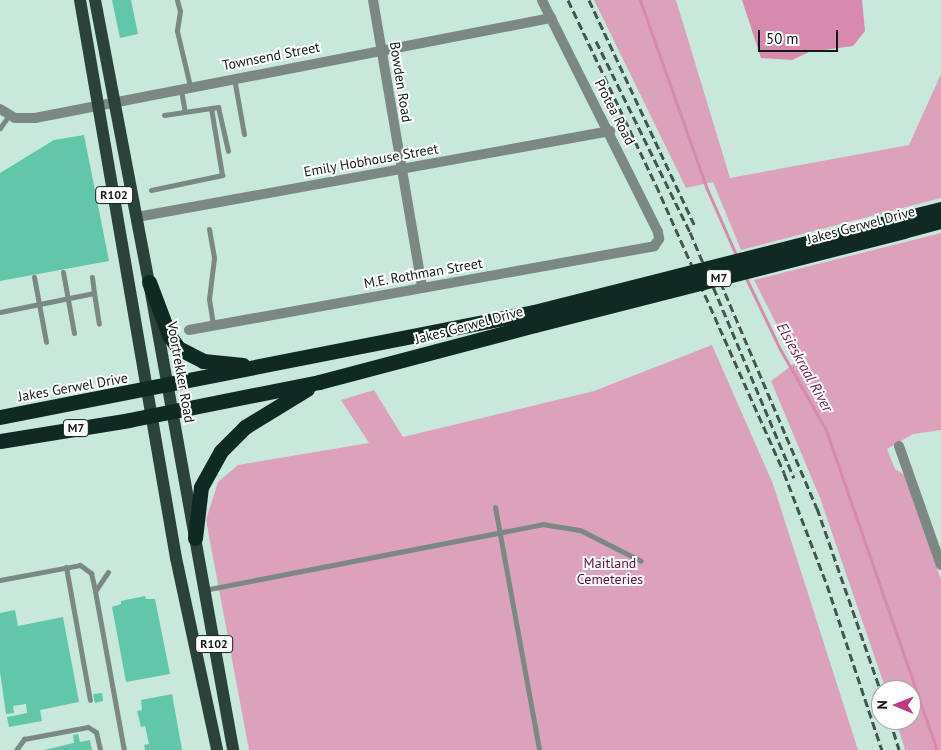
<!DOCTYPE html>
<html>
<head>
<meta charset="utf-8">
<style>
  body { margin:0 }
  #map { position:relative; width:941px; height:750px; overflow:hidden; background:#c8e8dc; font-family:"PT Sans",sans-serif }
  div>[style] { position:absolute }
  .green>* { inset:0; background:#dca2bc }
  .water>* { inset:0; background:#d889ae }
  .stream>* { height:3px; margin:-1.5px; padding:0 1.5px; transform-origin:1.5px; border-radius:1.5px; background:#d889ae }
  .building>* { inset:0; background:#62c7a8 }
  .lane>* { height:5px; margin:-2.5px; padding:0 2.5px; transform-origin:2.5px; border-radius:2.5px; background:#7b8883 }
  .street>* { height:10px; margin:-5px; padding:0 5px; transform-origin:5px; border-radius:5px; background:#7b8883 }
  .primary>* { height:12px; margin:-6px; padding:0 6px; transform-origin:6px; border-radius:6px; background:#2b423a }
  .highway>* { height:15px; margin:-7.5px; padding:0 7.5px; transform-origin:7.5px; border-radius:7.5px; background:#0e2a22 }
  .rail>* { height:3px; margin-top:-1.5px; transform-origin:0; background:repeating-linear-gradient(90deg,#44554f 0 8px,transparent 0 12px) }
  .highway-bridge>* { height:15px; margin:-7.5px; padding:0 7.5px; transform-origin:7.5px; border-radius:7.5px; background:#0e2a22 }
  span { translate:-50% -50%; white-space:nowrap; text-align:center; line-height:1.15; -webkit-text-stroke:4px #fff; paint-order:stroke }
  .shield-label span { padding:1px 4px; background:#fff; border:1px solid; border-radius:4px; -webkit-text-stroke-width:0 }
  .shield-label { font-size:12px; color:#111c18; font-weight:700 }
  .street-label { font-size:14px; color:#111c18 }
  .park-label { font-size:14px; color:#6a0b44 }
  .water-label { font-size:15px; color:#761a4e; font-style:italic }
  .north { position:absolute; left:871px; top:680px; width:50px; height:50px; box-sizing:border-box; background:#fff; border:1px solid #a0a4a3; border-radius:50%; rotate:271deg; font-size:14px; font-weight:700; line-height:20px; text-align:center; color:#111c18 }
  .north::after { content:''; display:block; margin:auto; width:18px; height:22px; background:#bd3a82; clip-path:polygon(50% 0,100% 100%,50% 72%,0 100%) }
  .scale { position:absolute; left:758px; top:30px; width:80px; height:22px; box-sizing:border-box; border:2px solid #111c18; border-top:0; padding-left:6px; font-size:15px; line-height:18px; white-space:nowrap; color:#111c18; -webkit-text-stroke:4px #fff; paint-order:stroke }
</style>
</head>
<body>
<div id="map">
  <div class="green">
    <i style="clip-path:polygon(594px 0,676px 0,730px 178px,909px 145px,941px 74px,941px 198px,741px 250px,713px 182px,686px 188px)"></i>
    <i style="clip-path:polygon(941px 233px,941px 430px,913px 434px,887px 449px,895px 469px,905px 475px,941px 580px,941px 750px,905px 750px,896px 720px,911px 720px,911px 690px,886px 690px,820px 498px,771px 381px,800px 359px,794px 349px,788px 347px,754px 280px)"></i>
    <i style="clip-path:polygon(712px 345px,773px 484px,858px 750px,249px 750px,206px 520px,218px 482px,238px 465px,369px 443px,341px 400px,374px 390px,403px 437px,594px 391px)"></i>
  </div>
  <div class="water">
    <i style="clip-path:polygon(742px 0,862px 0,865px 31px,853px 46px,809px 52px,792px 60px,761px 58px)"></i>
  </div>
  <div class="stream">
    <i style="left:640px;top:0;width:201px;rotate:70.5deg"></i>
    <i style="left:707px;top:189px;width:74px;rotate:66.2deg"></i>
    <i style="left:745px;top:276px;width:81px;rotate:64.4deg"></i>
    <i style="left:780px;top:349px;width:93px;rotate:60.4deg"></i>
    <i style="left:826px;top:430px;width:339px;rotate:70.9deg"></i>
  </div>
  <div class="building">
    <i style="clip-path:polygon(112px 0,131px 0,138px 34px,120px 38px)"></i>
    <i style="clip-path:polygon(84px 135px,109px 261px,0 281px,0 173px,54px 140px)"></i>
    <i style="clip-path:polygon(145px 596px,146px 599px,155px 599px,170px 674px,126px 682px,112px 607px,121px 604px,121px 601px)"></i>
    <i style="clip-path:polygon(15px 610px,18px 626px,63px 617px,79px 702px,40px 710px,42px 721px,9px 727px,7px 717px,27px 713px,26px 704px,13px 706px,14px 713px,6px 714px,0 672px,0 613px)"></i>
    <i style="clip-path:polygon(102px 693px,103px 701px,95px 703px,93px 694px)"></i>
    <i style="clip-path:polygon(172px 694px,182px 750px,145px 750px,144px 745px,149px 744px,145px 726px,141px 727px,137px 711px,142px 710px,141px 700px)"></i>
    <i style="clip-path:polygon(78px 734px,80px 742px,90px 740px,92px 750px,44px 750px,74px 743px,73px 735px)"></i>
  </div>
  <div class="lane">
    <i style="left:177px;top:0;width:11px;rotate:75deg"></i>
    <i style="left:180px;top:11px;width:20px;rotate:99deg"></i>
    <i style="left:177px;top:31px;width:57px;rotate:76.7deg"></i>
    <i style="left:234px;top:78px;width:57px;rotate:79.9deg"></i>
    <i style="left:181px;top:90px;width:22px;rotate:80deg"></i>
    <i style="left:164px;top:115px;width:55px;rotate:-8.4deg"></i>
    <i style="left:218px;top:107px;width:45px;rotate:77.2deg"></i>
    <i style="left:0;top:128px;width:16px;rotate:-55deg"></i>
    <i style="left:151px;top:190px;width:73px;rotate:-11.9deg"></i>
    <i style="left:222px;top:175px;width:68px;rotate:-99.3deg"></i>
    <i style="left:209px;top:229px;width:29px;rotate:80deg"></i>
    <i style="left:214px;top:258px;width:41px;rotate:97deg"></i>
    <i style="left:209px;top:299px;width:26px;rotate:81deg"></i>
    <i style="left:63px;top:272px;width:62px;rotate:79.8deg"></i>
    <i style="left:34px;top:277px;width:66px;rotate:79.5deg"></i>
    <i style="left:92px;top:277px;width:16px;rotate:83deg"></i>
    <i style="left:0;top:312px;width:96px;rotate:-11.4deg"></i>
    <i style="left:94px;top:293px;width:31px;rotate:81deg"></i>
    <i style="left:495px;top:507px;width:247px;rotate:79.7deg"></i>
    <i style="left:66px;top:567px;width:135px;rotate:79.8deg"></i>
    <i style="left:108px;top:572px;width:23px;rotate:124deg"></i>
    <i style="left:95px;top:591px;width:162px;rotate:79.7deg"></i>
    <i style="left:0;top:580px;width:81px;rotate:-10.6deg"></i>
    <i style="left:80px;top:565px;width:14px;rotate:36deg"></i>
    <i style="left:91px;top:573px;width:18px;rotate:77deg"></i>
    <i style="left:204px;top:590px;width:344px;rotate:-11deg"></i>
    <i style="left:542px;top:524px;width:38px;rotate:9deg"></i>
    <i style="left:580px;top:530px;width:68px;rotate:26.9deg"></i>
    <i style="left:16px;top:750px;width:14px;rotate:-54deg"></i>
    <i style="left:24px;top:739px;width:65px;rotate:-10.6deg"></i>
    <i style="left:88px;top:727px;width:9px;rotate:32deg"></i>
    <i style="left:96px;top:732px;width:18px;rotate:77deg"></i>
  </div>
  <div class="street">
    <i style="left:373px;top:0;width:291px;rotate:80.3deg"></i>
    <i style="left:0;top:109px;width:17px;rotate:31deg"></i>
    <i style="left:15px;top:118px;width:20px"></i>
    <i style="left:35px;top:118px;width:526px;rotate:-10.97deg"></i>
    <i style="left:137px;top:217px;width:481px;rotate:-10.3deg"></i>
    <i style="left:189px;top:330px;width:473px;rotate:-10.2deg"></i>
    <i style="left:654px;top:246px;width:9px;rotate:-54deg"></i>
    <i style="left:659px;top:239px;width:7px;rotate:-98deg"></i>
    <i style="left:658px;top:232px;width:259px;rotate:-116.6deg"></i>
    <i style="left:899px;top:446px;width:126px;rotate:70.6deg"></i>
  </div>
  <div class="primary">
    <i style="left:80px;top:0;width:566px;rotate:80.24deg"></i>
    <i style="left:176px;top:558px;width:196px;rotate:77.9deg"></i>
    <i style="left:95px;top:0;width:287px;rotate:79.2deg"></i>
    <i style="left:149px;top:282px;width:475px;rotate:79.8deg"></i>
  </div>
  <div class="highway">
    <i style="left:901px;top:219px;width:41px;rotate:-14deg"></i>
    <i style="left:903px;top:231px;width:39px;rotate:-15deg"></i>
    <i style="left:149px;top:282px;width:57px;rotate:69.3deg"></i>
    <i style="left:169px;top:335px;width:16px;rotate:55deg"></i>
    <i style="left:178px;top:348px;width:28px;rotate:27deg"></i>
    <i style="left:203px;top:361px;width:40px;rotate:5.7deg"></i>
    <i style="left:0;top:417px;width:544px;rotate:-11.12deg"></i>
    <i style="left:0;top:441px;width:131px;rotate:-9.2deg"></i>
    <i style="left:129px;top:420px;width:194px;rotate:-11.3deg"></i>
    <i style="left:319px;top:382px;width:223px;rotate:-14.8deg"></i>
    <i style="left:195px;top:538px;width:51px;rotate:-83.3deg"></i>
    <i style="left:201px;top:487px;width:41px;rotate:-60.9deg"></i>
    <i style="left:221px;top:451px;width:34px;rotate:-45deg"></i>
    <i style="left:245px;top:427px;width:73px;rotate:-31.5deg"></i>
  </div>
  <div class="rail">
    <i style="left:568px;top:0;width:205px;rotate:64.6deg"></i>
    <i style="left:656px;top:185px;width:315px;rotate:66deg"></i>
    <i style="left:784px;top:473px;width:120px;rotate:69deg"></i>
    <i style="left:827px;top:585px;width:174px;rotate:71.6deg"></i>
    <i style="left:589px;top:0;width:250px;rotate:64.9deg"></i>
    <i style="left:596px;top:41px;width:213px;rotate:63.8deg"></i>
    <i style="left:690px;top:232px;width:267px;rotate:67.1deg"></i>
    <i style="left:711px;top:260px;width:270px;rotate:66.9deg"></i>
    <i style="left:817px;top:508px;width:195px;rotate:70.8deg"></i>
    <i style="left:890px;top:720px;width:31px;rotate:73deg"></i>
  </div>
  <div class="highway-bridge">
    <i style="left:534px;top:312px;width:379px;rotate:-14.2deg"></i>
    <i style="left:535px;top:325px;width:380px;rotate:-14.3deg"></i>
  </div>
  <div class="shield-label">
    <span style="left:114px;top:195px">R102</span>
    <span style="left:719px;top:278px">M7</span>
    <span style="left:76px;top:428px">M7</span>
    <span style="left:214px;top:644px">R102</span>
  </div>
  <div class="street-label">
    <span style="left:271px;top:56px;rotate:-11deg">Townsend Street</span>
    <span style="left:401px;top:82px;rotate:81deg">Bowden Road</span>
    <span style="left:615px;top:112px;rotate:63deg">Protea Road</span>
    <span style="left:371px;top:160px;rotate:-10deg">Emily Hobhouse Street</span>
    <span style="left:861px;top:225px;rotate:-15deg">Jakes Gerwel Drive</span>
    <span style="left:423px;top:273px;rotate:-10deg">M.E. Rothman Street</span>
    <span style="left:469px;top:325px;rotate:-15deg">Jakes Gerwel Drive</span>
    <span style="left:181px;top:372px;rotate:80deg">Voortrekker Road</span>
    <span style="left:73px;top:387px;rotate:-10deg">Jakes Gerwel Drive</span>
  </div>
  <div class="park-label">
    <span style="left:610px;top:571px">Maitland<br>Cemeteries</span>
  </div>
  <div class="water-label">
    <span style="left:805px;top:367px;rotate:61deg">Elsieskraal River</span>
  </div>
  <div class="north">N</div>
  <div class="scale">50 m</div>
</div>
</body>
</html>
